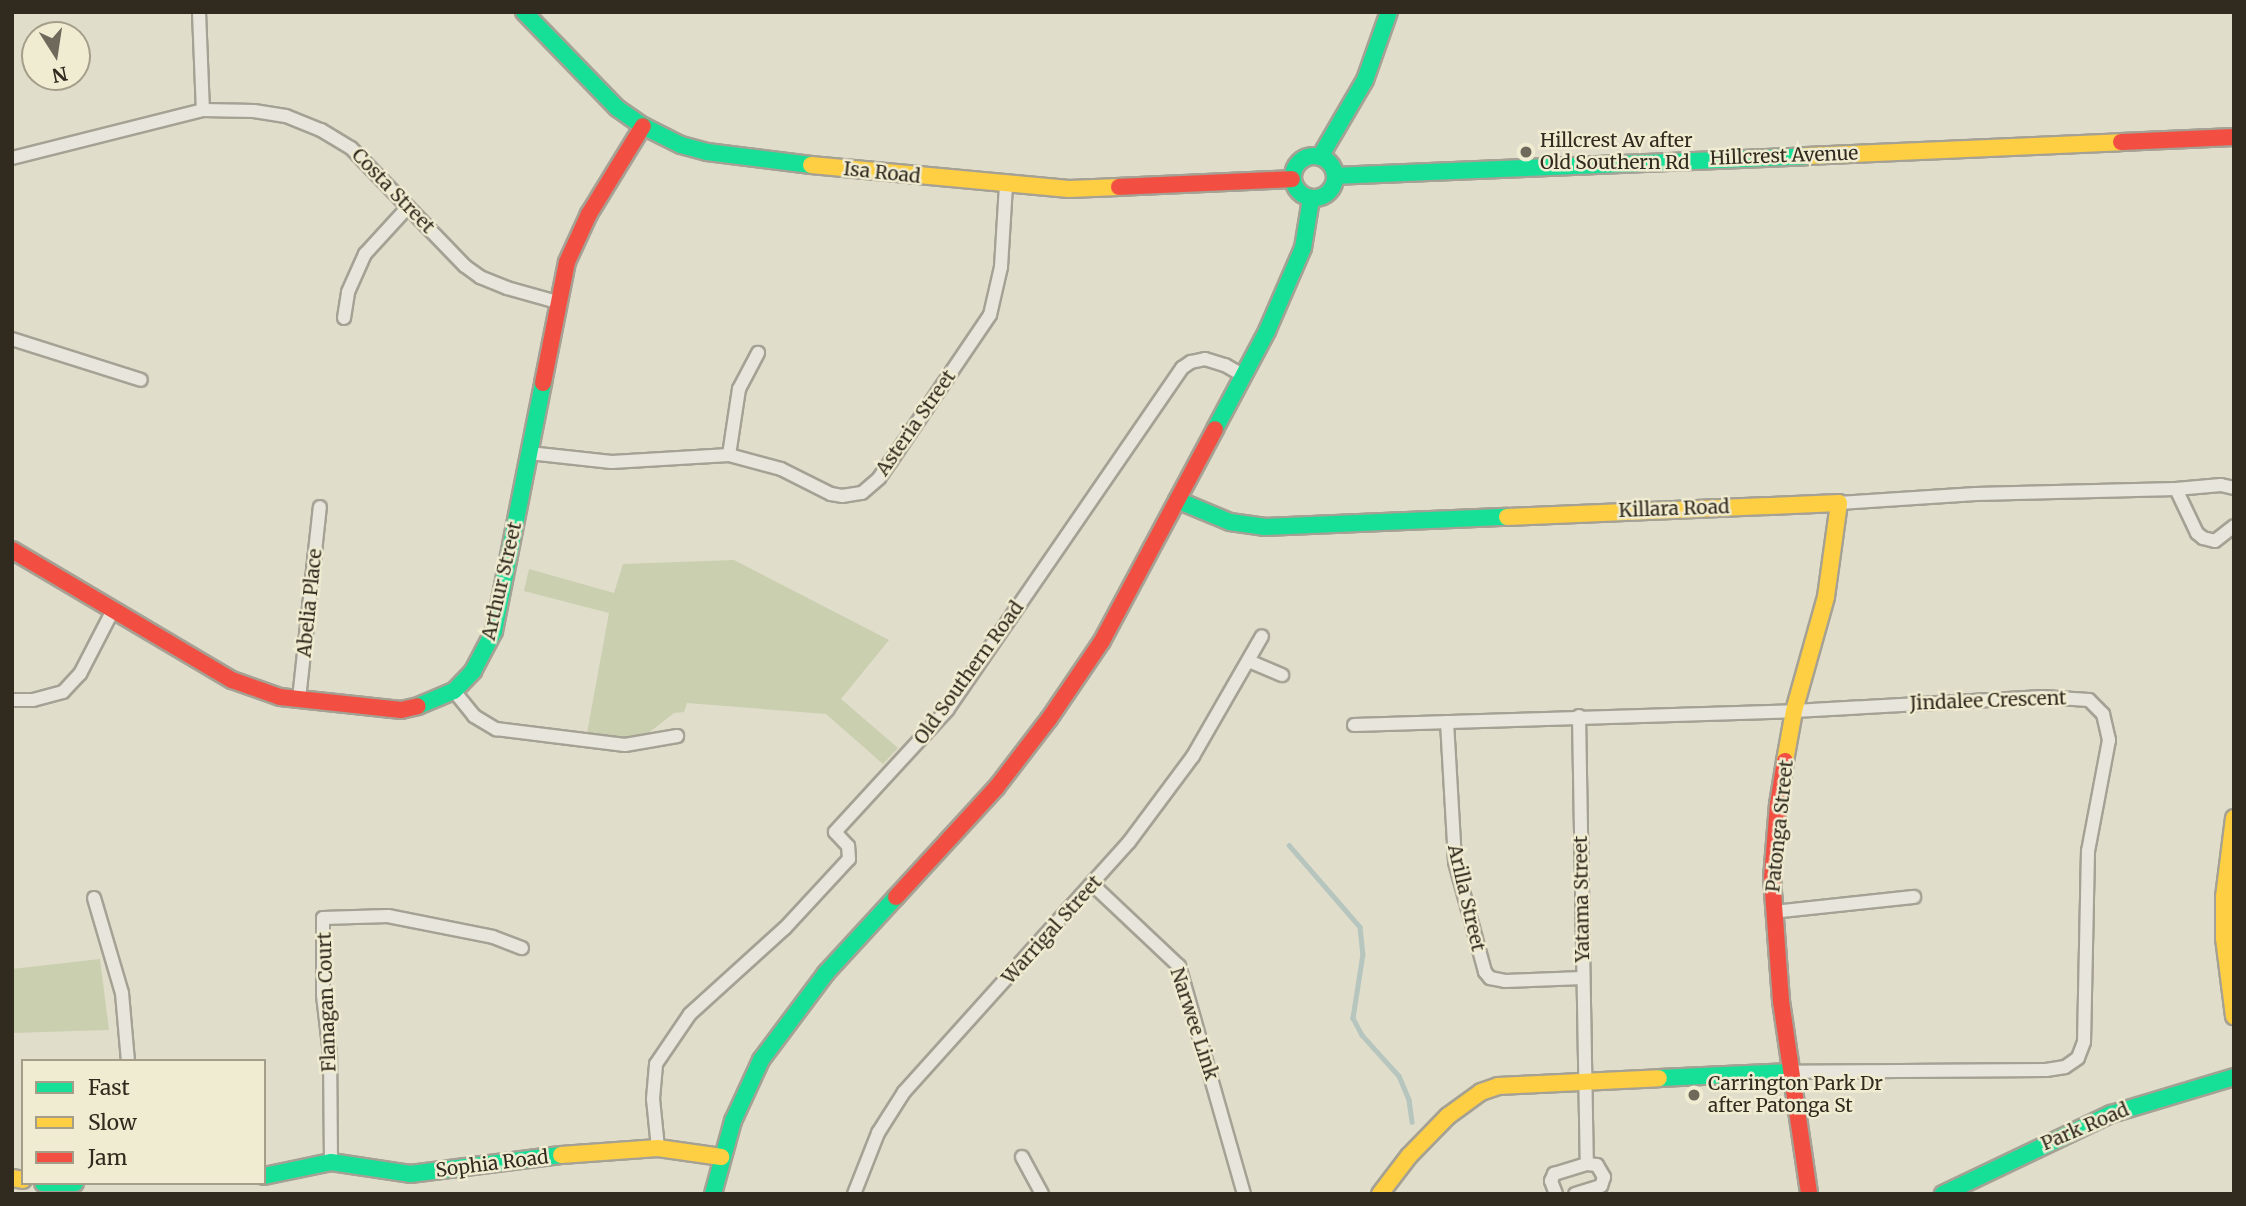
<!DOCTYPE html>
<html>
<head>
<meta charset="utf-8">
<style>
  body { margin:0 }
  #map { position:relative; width:2246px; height:1206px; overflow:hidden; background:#e0ddcb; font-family:Merriweather,serif }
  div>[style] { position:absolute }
  .green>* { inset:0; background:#cacfaf }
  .stream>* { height:4.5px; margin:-2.25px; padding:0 2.25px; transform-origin:2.25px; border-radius:2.25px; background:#b6c5be }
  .roads { filter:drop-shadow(2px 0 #a5a194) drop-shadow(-2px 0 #a5a194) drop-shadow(0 2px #a5a194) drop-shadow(0 -2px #a5a194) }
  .street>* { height:12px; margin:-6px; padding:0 6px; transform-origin:6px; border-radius:6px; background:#e8e6dc }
  .fast>* { height:16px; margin:-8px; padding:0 8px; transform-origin:8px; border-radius:8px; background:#16e098 }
  .fast>.ring { margin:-8px; padding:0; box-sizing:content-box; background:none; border:16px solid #16e098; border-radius:50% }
  .slow>* { height:16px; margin:-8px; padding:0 8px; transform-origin:8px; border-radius:8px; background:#ffcf43 }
  .jam>* { height:16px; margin:-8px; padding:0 8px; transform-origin:8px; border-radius:8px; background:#f24e42 }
  .dots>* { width:19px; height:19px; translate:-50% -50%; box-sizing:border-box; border:4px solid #f0ecd1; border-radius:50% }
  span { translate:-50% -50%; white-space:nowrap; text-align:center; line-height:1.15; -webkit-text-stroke:5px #f0ecd1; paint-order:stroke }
  .poi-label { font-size:19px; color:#312a1e }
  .left { translate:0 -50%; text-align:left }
  .street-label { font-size:19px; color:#312a1e }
  .frame { position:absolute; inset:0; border:14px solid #312a1e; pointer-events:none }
  .legend { position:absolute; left:21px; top:1059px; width:245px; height:126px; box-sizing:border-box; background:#f0ecd1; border:2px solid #a49e89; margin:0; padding:9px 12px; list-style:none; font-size:21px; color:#312a1e }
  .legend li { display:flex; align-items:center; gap:14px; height:35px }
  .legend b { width:35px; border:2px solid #a49e89 }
  .north { position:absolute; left:21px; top:21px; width:70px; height:70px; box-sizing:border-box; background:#f0ecd1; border:2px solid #a49e89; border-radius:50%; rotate:168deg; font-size:19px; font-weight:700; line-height:28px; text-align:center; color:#312a1e }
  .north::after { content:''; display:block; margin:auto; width:24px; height:32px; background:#6e695b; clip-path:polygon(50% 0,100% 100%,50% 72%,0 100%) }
</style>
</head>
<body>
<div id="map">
  <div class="green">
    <i style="clip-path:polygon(734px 560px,889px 640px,841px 699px,898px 748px,883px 764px,826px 714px,687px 703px,684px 712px,674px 713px,646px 735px,634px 738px,587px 733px,609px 613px,524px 591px,529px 569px,614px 593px,623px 564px)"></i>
    <i style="clip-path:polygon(100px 959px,109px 1030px,12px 1033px,12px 969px)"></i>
  </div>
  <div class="stream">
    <i style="left:1289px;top:845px;width:108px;rotate:49.1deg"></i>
    <i style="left:1360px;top:927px;width:27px;rotate:84deg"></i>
    <i style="left:1363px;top:954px;width:65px;rotate:98.9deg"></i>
    <i style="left:1353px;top:1018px;width:19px;rotate:62deg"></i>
    <i style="left:1362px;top:1035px;width:55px;rotate:47.9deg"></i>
    <i style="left:1399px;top:1076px;width:26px;rotate:67deg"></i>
    <i style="left:1409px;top:1100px;width:22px;rotate:82deg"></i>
  </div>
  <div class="roads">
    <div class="street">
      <i style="left:199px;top:12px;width:98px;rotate:87.7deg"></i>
      <i style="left:12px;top:158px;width:197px;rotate:-14.1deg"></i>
      <i style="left:203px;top:110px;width:51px;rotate:1.1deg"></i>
      <i style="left:254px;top:111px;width:32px;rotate:9deg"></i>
      <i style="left:286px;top:116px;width:38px;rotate:22deg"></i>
      <i style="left:321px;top:130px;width:35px;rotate:31deg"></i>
      <i style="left:351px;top:148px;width:164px;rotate:46deg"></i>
      <i style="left:465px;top:266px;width:19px;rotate:36deg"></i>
      <i style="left:480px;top:277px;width:29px;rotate:22deg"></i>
      <i style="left:507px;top:288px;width:52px;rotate:15.6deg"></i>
      <i style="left:344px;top:318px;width:26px;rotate:-81deg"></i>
      <i style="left:348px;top:292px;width:42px;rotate:-65.9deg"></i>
      <i style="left:365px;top:254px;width:64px;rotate:-47.5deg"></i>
      <i style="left:12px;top:339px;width:135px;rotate:17.6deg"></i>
      <i style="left:529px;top:453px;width:83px;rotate:6.2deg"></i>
      <i style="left:612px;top:462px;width:117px;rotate:-3.4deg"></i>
      <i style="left:729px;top:455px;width:54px;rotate:15.1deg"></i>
      <i style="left:781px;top:469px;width:56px;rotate:26.6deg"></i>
      <i style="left:831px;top:494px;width:11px;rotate:10deg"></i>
      <i style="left:842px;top:496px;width:20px;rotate:-9deg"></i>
      <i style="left:862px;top:493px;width:23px;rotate:-41deg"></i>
      <i style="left:879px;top:478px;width:21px;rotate:-55deg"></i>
      <i style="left:891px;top:461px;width:176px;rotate:-55.9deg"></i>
      <i style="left:990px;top:315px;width:49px;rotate:-77.1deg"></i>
      <i style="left:1001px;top:267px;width:82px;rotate:-86.5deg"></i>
      <i style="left:729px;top:455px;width:67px;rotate:-81.4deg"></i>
      <i style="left:739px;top:389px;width:41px;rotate:-62.2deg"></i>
      <i style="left:2176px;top:489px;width:45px;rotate:-5.1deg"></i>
      <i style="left:2221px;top:485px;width:13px;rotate:13deg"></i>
      <i style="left:1839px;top:503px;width:137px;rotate:-3.8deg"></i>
      <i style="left:1976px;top:494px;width:200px;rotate:-1.4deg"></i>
      <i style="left:2176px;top:489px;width:49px;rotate:64.5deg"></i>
      <i style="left:2197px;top:533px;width:8px;rotate:40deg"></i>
      <i style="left:2203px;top:538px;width:12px;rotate:14deg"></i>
      <i style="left:2215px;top:541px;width:24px;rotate:-38deg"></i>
      <i style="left:1249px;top:661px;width:36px;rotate:23deg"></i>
      <i style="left:454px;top:691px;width:32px;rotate:51deg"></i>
      <i style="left:474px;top:716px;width:26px;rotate:31deg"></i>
      <i style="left:496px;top:729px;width:130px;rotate:7.1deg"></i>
      <i style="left:625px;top:745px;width:53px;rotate:-9.8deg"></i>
      <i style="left:299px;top:699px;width:193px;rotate:-83.8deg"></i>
      <i style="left:12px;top:700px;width:21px"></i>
      <i style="left:33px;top:700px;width:31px;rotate:-15deg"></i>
      <i style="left:63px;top:692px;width:25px;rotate:-47deg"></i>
      <i style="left:80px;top:674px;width:70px;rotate:-62.7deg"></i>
      <i style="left:1579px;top:716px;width:448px;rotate:89deg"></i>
      <i style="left:1447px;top:722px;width:140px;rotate:86.7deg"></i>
      <i style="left:1455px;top:862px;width:114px;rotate:74.7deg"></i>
      <i style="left:1485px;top:972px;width:8px;rotate:50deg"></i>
      <i style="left:1490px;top:978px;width:15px;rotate:11deg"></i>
      <i style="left:1505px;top:981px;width:78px;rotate:-2.2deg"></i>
      <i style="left:1354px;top:725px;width:440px;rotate:-1.8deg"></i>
      <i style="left:1794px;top:711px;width:249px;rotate:-3.2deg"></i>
      <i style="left:2043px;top:697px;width:46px;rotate:3.7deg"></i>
      <i style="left:2089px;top:700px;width:20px;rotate:45deg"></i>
      <i style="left:2103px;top:714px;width:27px;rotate:77deg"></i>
      <i style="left:2109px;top:740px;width:113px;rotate:100.7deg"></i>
      <i style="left:2088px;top:851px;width:191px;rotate:91.2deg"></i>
      <i style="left:2084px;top:1042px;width:17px;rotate:111deg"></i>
      <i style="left:2078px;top:1058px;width:16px;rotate:145deg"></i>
      <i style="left:2065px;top:1067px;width:19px;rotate:171deg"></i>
      <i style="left:2046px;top:1070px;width:255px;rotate:179.6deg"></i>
      <i style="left:1093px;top:885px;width:118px;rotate:43.3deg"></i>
      <i style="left:1179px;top:966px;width:237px;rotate:74.1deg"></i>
      <i style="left:94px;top:898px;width:99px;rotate:73.6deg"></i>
      <i style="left:122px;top:993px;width:68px;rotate:85deg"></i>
      <i style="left:1773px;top:912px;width:142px;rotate:-6.1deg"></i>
      <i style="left:658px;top:1148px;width:49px;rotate:-95.8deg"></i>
      <i style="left:653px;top:1099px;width:35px;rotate:-85deg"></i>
      <i style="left:656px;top:1064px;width:60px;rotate:-55.8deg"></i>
      <i style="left:690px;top:1014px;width:128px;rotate:-42.2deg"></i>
      <i style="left:785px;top:928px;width:94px;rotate:-47.2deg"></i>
      <i style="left:849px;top:859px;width:13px;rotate:-94deg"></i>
      <i style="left:848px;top:846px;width:19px;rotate:-133deg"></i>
      <i style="left:835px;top:832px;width:166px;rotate:-47.4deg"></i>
      <i style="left:947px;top:710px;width:415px;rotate:-55.5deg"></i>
      <i style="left:1182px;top:368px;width:11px;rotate:-34deg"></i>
      <i style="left:1191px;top:362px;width:14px;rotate:-12deg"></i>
      <i style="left:1205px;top:359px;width:21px;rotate:17deg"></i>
      <i style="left:1225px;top:365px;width:22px;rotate:30deg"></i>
      <i style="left:1022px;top:1157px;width:42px;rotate:61.6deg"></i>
      <i style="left:331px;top:1162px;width:108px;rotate:-90.5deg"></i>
      <i style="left:330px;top:1054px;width:59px;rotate:-96.8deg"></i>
      <i style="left:323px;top:995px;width:77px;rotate:-90deg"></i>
      <i style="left:323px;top:918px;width:65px;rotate:-1.8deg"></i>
      <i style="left:388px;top:916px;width:107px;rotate:11.3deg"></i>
      <i style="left:493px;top:937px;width:31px;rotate:21deg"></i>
      <i style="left:854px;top:1194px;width:66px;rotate:-68.5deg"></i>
      <i style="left:878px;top:1133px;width:49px;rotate:-57.6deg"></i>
      <i style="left:904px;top:1092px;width:336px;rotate:-48deg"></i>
      <i style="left:1129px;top:842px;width:107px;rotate:-53.3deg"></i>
      <i style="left:1193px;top:756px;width:138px;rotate:-60.1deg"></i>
      <i style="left:1556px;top:1194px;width:14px;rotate:-111deg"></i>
      <i style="left:1551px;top:1181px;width:8px;rotate:-67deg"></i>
      <i style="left:1554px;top:1174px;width:34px;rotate:-17deg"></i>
      <i style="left:1587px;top:1164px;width:10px;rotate:6deg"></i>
      <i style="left:1597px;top:1165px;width:14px;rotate:60deg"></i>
      <i style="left:1604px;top:1177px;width:9px;rotate:108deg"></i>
      <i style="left:1601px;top:1186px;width:27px;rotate:163deg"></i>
    </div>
    <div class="fast">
      <i style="left:524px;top:12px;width:134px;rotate:45.9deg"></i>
      <i style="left:617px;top:108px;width:32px;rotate:35deg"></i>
      <i style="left:643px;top:126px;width:42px;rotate:26.6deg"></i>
      <i style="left:681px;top:145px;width:27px;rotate:15deg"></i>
      <i style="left:707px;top:152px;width:105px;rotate:7.1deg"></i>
      <i class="ring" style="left:1293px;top:156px;width:26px;height:26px"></i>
      <i style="left:1320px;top:157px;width:89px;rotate:-59.7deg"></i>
      <i style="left:1365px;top:80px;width:72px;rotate:-70.6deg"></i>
      <i style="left:1335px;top:176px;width:471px;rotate:-2.4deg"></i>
      <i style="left:1215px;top:429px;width:111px;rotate:-62deg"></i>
      <i style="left:1267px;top:331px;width:90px;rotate:-66.6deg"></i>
      <i style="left:1303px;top:248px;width:50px;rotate:-80.7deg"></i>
      <i style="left:1177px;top:500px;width:57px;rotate:22.5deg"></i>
      <i style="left:1230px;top:522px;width:34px;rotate:8deg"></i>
      <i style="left:1264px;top:527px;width:243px;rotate:-2.4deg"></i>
      <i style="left:418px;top:706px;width:39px;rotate:-23deg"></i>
      <i style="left:454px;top:691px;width:28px;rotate:-46deg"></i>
      <i style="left:473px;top:671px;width:45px;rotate:-62.3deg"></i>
      <i style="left:494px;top:631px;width:253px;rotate:-78.8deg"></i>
      <i style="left:1659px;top:1078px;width:132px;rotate:-2.6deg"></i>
      <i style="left:264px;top:1176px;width:68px;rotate:-11.8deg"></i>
      <i style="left:331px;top:1162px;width:80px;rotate:8.6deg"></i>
      <i style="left:410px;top:1174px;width:152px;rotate:-7.2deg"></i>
      <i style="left:43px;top:1183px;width:32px"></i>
      <i style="left:713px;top:1194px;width:76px;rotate:-74.7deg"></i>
      <i style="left:733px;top:1121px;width:67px;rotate:-65.3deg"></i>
      <i style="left:761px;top:1060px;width:109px;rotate:-53.2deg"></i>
      <i style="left:826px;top:973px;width:103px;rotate:-47.4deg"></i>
      <i style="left:1943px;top:1194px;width:186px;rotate:-25.5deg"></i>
      <i style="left:2111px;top:1114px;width:128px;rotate:-16.7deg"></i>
    </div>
    <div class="slow">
      <i style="left:1806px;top:156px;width:315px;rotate:-2.5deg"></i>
      <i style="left:811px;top:165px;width:259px;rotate:5.3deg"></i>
      <i style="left:1069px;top:189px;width:50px;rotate:-2.3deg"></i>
      <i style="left:1507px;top:517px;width:332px;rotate:-2.4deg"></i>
      <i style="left:1839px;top:503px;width:95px;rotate:97.9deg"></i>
      <i style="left:1826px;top:597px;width:118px;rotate:105.7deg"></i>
      <i style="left:1794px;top:711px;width:51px;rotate:100.2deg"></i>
      <i style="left:2234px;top:818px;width:80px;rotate:97.2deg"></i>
      <i style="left:2224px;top:897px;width:41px;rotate:90deg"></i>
      <i style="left:2224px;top:938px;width:79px;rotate:82.7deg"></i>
      <i style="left:561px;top:1155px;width:97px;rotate:-4.1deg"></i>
      <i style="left:658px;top:1148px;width:64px;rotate:8.1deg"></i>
      <i style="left:12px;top:1178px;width:11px;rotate:10deg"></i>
      <i style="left:1380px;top:1194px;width:48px;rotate:-52.7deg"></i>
      <i style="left:1409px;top:1156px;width:56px;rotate:-45.7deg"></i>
      <i style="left:1448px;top:1116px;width:41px;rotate:-36deg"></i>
      <i style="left:1481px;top:1092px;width:18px;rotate:-19deg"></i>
      <i style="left:1498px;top:1086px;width:161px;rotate:-2.8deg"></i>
    </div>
    <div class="jam">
      <i style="left:2121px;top:142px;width:113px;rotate:-2.5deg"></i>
      <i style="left:1119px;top:187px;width:173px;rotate:-2.6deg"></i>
      <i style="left:543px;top:383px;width:123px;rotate:-78.8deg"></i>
      <i style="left:567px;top:262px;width:53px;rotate:-65.4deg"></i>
      <i style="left:589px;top:214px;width:103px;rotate:-58.5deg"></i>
      <i style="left:12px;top:550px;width:256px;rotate:30.6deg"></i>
      <i style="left:232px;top:680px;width:51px;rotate:19.5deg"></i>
      <i style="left:280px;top:697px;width:122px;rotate:6.1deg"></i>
      <i style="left:401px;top:710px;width:17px;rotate:-13deg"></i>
      <i style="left:1785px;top:761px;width:44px;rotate:99.2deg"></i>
      <i style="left:1778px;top:804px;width:74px;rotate:94.6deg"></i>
      <i style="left:1772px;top:878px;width:123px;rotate:85.8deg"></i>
      <i style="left:1781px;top:1001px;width:195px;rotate:81.7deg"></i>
      <i style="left:896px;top:897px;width:148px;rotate:-47.5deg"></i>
      <i style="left:996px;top:788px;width:87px;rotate:-52.5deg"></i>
      <i style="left:1049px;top:719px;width:94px;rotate:-55.8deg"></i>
      <i style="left:1102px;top:641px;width:240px;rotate:-61.9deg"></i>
    </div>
  </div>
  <div class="dots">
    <i style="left:1526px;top:152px;background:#6e695b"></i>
    <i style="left:1694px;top:1095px;background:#6e695b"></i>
  </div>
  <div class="poi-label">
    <span class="left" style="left:1540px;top:152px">Hillcrest Av after<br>Old Southern Rd</span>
    <span class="left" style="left:1708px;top:1095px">Carrington Park Dr<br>after Patonga St</span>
  </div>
  <div class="street-label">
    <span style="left:1784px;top:156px;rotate:-2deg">Hillcrest Avenue</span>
    <span style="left:882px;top:173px;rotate:6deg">Isa Road</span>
    <span style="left:393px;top:191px;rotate:46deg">Costa Street</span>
    <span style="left:916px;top:423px;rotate:-55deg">Asteria Street</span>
    <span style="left:1674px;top:509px;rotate:-2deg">Killara Road</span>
    <span style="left:502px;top:581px;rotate:-77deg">Arthur Street</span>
    <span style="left:310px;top:603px;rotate:-84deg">Abelia Place</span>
    <span style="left:969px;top:673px;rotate:-54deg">Old Southern Road</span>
    <span style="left:1988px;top:701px;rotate:-2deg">Jindalee Crescent</span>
    <span style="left:1780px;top:826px;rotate:-84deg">Patonga Street</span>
    <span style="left:1466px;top:898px;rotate:77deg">Arilla Street</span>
    <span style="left:1582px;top:899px;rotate:-91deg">Yatama Street</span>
    <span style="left:1052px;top:930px;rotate:-48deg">Warrigal Street</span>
    <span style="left:327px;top:1002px;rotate:-92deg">Flanagan Court</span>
    <span style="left:1194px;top:1024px;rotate:72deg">Narwee Link</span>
    <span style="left:2085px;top:1127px;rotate:-23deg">Park Road</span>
    <span style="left:492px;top:1164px;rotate:-7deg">Sophia Road</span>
  </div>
  <div class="frame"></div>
  <ul class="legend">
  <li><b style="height:9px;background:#16e098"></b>Fast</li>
  <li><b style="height:9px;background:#ffcf43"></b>Slow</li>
  <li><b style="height:9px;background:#f24e42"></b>Jam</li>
  </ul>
  <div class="north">N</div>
</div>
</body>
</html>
